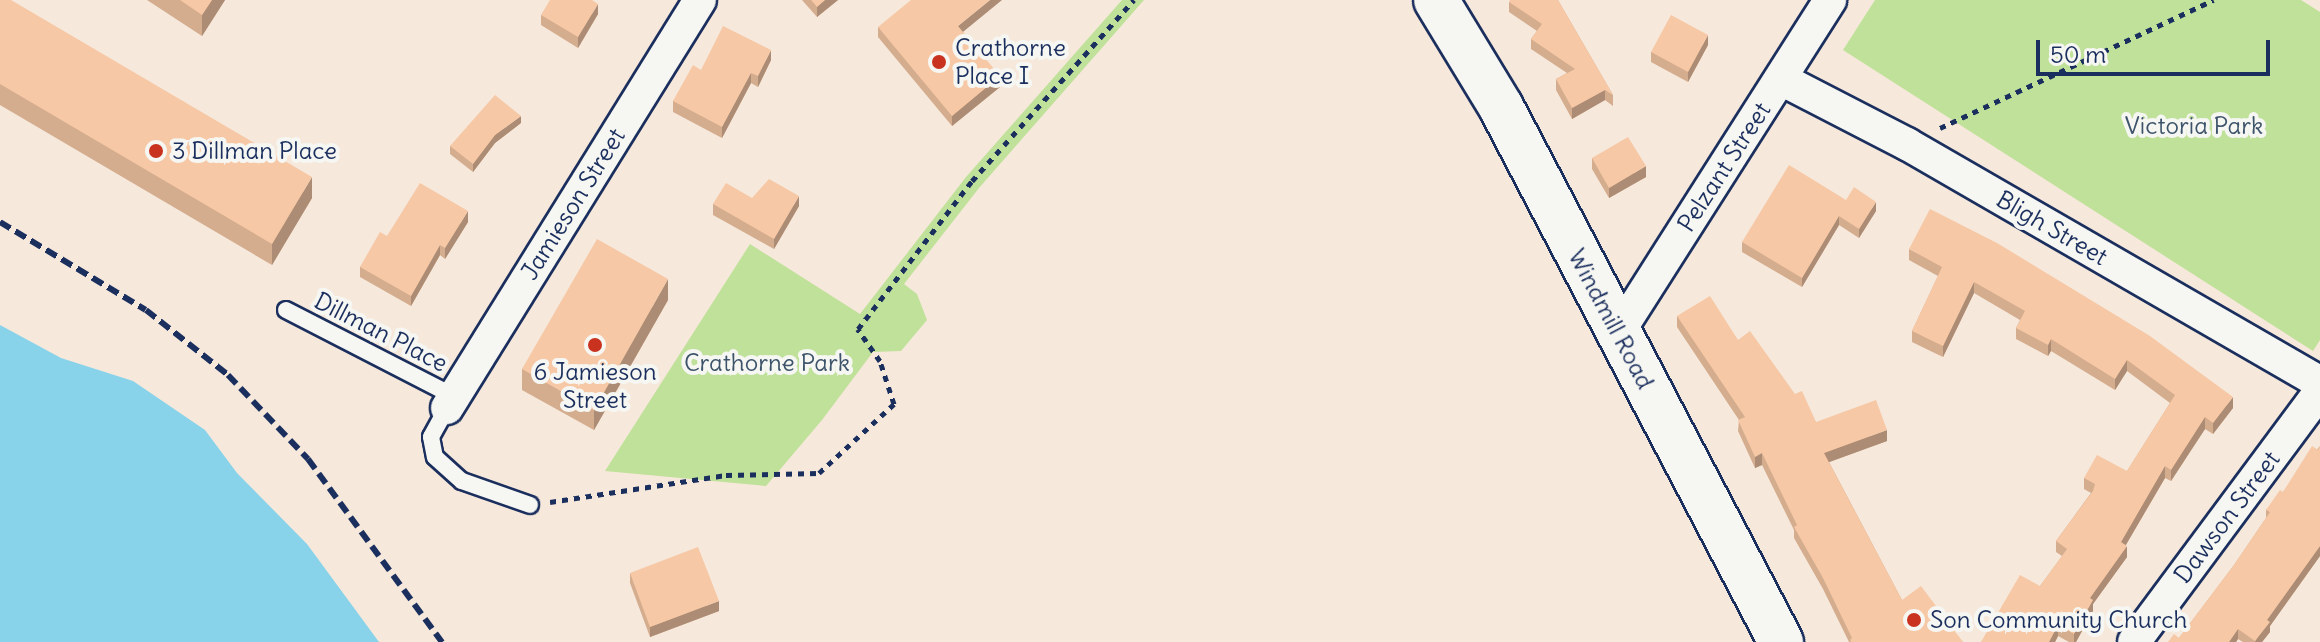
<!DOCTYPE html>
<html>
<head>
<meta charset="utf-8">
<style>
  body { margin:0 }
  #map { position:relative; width:2320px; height:642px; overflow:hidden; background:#f6e8db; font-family:Delius,sans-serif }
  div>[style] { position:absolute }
  .green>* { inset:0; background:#c0e19a }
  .water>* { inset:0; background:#89d3ea }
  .path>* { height:5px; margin-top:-2.5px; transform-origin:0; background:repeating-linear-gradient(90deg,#1b2f5e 0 6px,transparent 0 12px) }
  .roads { filter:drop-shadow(2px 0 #1b2f5e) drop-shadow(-2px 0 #1b2f5e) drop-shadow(0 2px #1b2f5e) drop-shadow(0 -2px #1b2f5e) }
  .service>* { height:16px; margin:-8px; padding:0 8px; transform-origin:8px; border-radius:8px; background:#f6f6f2 }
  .minor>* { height:32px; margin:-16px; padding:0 16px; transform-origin:16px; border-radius:16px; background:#f6f6f2 }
  .secondary>* { height:44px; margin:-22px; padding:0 22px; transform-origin:22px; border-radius:22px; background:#f6f6f2 }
  .rail>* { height:6px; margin-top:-3px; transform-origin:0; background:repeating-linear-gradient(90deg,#1b2f5e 0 12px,transparent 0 18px) }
  .wall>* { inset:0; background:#d4ac8e }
  .shaded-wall>* { inset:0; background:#ac8c74 }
  .building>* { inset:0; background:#f6c8a5 }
  .dots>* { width:22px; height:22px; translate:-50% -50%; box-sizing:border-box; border:4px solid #f6f6f2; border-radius:50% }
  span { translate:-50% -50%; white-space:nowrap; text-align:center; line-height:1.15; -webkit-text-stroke:8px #f6f6f2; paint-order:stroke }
  .poi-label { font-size:24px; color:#1b2f5e }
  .left { translate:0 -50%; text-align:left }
  .park-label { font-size:24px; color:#3c536a }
  .street-label { font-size:24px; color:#1b2f5e }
  .scale { position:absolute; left:2036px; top:40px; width:234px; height:36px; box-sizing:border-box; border:4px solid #1b2f5e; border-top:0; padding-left:10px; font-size:24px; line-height:28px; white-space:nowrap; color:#1b2f5e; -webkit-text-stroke:6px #f6f6f2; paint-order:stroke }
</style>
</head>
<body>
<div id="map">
  <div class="green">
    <i style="clip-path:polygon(1122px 0,1144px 0,979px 188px,904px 284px,917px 294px,927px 320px,901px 351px,873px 352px,822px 420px,766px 486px,605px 471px,750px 244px,860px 314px,966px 177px)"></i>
    <i style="clip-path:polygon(1875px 0,2301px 0,2320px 12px,2320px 340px,2313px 351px,1843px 50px)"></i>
  </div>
  <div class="water">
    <i style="clip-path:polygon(0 325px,61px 358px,133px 381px,205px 430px,237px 473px,307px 544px,379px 642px,0 642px)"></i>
  </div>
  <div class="path">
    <i style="left:1940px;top:128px;width:302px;rotate:-25.1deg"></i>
    <i style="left:550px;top:502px;width:178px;rotate:-8.7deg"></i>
    <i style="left:726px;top:475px;width:93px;rotate:-1.2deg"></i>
    <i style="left:819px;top:473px;width:102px;rotate:-42.6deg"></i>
    <i style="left:894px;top:404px;width:45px;rotate:-108deg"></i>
    <i style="left:880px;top:361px;width:39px;rotate:-125deg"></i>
    <i style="left:858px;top:329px;width:187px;rotate:-52.4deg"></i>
    <i style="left:972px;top:181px;width:243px;rotate:-48.2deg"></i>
  </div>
  <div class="roads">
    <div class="service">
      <i style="left:286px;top:310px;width:188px;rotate:27.2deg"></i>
      <i style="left:447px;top:408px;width:33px;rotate:119deg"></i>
      <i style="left:431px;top:437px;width:20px;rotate:79deg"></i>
      <i style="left:435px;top:457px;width:36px;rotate:42deg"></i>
      <i style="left:462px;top:481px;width:72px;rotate:19.4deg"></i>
    </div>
    <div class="minor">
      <i style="left:1781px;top:79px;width:142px;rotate:27.3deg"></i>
      <i style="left:1907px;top:144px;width:477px;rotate:30deg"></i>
      <i style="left:1618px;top:333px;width:395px;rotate:-57.5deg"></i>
      <i style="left:447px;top:408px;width:480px;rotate:-58.2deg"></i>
      <i style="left:2134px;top:642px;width:312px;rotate:-53.4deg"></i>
    </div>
    <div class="secondary">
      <i style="left:1436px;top:0;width:125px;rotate:58.7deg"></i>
      <i style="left:1501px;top:107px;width:604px;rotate:62.37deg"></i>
    </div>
  </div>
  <div class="rail">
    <i style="left:0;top:222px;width:170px;rotate:31.1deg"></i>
    <i style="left:146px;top:310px;width:105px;rotate:38.4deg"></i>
    <i style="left:228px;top:375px;width:116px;rotate:46.4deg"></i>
    <i style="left:308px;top:459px;width:227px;rotate:53.8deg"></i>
  </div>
  <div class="wall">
    <i style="clip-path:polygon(0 0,312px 198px,272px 265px,0 105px)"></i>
    <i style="clip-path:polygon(147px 0,225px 0,202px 36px)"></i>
    <i style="clip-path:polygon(802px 0,838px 0,817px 17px)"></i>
    <i style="clip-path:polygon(1558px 0,1613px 95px,1613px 106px,1605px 100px,1572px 119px,1556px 90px,1556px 79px,1567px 73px,1531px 49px,1531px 39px,1537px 31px,1509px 12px,1509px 2px)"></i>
    <i style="clip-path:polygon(598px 14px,578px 48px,541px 25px,541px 15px)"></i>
    <i style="clip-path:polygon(878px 27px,963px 32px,1000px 87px,952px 126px,878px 37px)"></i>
    <i style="clip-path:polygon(1708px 45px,1688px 82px,1651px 62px,1651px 52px)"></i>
    <i style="clip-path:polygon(771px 60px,758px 87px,751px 83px,722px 138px,673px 112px,673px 101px,701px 70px)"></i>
    <i style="clip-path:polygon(521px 123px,495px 143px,473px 172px,450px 154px,450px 146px)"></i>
    <i style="clip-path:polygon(1592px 158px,1646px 177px,1609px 198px,1592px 169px)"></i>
    <i style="clip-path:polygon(752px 198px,799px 206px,774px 249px,713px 215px,713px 204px)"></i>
    <i style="clip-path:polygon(1846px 200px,1876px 211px,1859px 238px,1839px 225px,1802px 287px,1742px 252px,1742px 242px)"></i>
    <i style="clip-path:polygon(468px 222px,445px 259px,440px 255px,411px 306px,360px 277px,360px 267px,387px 236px)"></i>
    <i style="clip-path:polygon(1909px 249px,2233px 408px,2213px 434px,2205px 429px,2171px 481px,2165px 478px,2126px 545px,2127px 557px,2093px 604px,2093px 611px,2076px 642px,2069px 642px,2058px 636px,2055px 642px,1981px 642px,2040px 586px,2062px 556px,2056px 552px,2056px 541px,2091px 493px,2084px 489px,2084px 478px,2127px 471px,2170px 403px,2127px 371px,2115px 390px,2051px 351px,2048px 356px,2016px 339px,2016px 328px,2020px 320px,1974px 293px,1943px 357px,1912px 342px,1912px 331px,1938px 276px,1909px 260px)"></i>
    <i style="clip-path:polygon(668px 300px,594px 430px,522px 390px,522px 369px)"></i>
    <i style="clip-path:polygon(1677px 316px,1738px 340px,1816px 422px,1887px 441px,1829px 462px,1902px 600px,1963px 642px,1849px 642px,1823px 589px,1794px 538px,1794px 530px,1762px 465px,1755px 468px,1738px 431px,1739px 420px,1677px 327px)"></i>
    <i style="clip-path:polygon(2320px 446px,2320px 556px,2270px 626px,2270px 632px,2262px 642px,2243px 642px,2238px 639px,2236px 642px,2168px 642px,2179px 638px,2234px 565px,2266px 518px,2266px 510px,2283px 492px)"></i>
    <i style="clip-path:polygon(630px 573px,719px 611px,650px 637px,630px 583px)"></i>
  </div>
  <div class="shaded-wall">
    <i style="clip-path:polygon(212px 0,225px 0,202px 36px,202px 15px)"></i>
    <i style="clip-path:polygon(825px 0,838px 0,817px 17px,817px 7px)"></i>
    <i style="clip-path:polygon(990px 0,1002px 0,958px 36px,958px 26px)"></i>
    <i style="clip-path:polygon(598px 4px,598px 14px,578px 48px,578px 37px)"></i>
    <i style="clip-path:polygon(1708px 35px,1708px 45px,1688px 82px,1688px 72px)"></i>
    <i style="clip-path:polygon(771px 50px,771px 60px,758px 87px,758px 76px)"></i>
    <i style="clip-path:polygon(751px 73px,751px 83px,722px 138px,722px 127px)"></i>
    <i style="clip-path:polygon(1000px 76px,1000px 87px,952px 126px,952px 116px)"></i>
    <i style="clip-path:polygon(1605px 90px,1605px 100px,1572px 119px,1572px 108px)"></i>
    <i style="clip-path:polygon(521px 116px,521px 123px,495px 143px,473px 172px,473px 164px,495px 135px)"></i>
    <i style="clip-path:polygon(1646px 166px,1646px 177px,1609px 198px,1609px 188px)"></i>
    <i style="clip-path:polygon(312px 177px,312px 198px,272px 265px,272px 244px)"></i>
    <i style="clip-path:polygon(799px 196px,799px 206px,774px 249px,774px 239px)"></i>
    <i style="clip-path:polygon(1876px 202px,1876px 211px,1859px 238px,1859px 229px)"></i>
    <i style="clip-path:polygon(468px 211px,468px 222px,445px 259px,445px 248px)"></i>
    <i style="clip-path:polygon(1839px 216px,1839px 225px,1802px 287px,1802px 278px)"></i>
    <i style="clip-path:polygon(440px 245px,440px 255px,411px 306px,411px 296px)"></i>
    <i style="clip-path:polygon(668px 279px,668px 300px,594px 430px,594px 410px)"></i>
    <i style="clip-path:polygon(1974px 282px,1974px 293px,1943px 357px,1943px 346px)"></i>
    <i style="clip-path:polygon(2051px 339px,2051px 351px,2048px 356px,2048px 345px)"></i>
    <i style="clip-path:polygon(2127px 360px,2127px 371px,2115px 390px,2115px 379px)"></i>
    <i style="clip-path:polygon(2233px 397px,2233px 408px,2213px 434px,2213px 423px)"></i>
    <i style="clip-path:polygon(2205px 417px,2205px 429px,2171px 481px,2171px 470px)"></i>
    <i style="clip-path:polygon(1887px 430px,1887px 441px,1824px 464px,1824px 453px)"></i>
    <i style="clip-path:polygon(1762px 453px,1762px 465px,1755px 468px,1755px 457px)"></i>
    <i style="clip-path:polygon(2165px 466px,2165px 478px,2121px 553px,2121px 542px)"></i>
    <i style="clip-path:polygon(2127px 546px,2127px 557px,2093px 604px,2093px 611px,2076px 642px,2074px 642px,2074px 634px,2090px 598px)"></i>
    <i style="clip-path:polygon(2320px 546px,2320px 556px,2270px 626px,2270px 632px,2262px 642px,2255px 642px,2267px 620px)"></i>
    <i style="clip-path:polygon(719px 601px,719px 611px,650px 637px,650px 627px)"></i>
    <i style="clip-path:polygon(2058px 625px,2058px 636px,2055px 642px,2049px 642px)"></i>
    <i style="clip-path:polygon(2238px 629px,2238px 639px,2236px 642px,2229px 642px)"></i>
  </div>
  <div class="building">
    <i style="clip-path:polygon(0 0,11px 0,312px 177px,272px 244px,0 84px)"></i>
    <i style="clip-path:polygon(180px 0,212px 0,202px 15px)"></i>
    <i style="clip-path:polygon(550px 0,592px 0,598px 4px,578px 37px,541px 15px)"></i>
    <i style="clip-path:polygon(811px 0,825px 0,817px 7px)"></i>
    <i style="clip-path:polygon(911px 0,990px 0,958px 26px,1000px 76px,952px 116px,878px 27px)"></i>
    <i style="clip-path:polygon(1510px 0,1558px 0,1613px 95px,1605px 90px,1572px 108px,1556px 79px,1575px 69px,1531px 39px,1542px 24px,1509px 2px)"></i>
    <i style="clip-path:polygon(1671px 15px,1708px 35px,1688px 72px,1651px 52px)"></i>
    <i style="clip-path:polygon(723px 26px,771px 50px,758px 76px,751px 73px,722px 127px,673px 101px,693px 65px,701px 70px)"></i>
    <i style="clip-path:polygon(495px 95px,521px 116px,495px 135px,473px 164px,450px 146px)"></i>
    <i style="clip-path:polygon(1628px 137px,1646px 166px,1609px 188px,1592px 158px)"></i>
    <i style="clip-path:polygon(1789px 165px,1846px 200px,1854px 187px,1876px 202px,1859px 229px,1839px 216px,1802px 278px,1742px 242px)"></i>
    <i style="clip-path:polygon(769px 179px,799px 196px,774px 239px,713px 204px,726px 183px,752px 198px)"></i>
    <i style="clip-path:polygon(420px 183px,468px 211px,445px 248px,440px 245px,411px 296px,360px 267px,380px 232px,387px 236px)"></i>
    <i style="clip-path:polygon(1930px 209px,1997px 243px,2150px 336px,2233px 397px,2213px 423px,2205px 417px,2171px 470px,2165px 466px,2121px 542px,2127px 546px,2090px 598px,2093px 600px,2074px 634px,2058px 625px,2049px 642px,1981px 642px,2020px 575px,2040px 586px,2067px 549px,2056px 541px,2093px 491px,2095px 484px,2084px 478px,2097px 455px,2127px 471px,2175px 395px,2127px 360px,2115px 379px,2051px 339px,2048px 345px,2016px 328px,2025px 311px,1974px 282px,1943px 346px,1912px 331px,1942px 267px,1909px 249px)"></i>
    <i style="clip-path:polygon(597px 239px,668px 279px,594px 410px,522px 369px)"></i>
    <i style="clip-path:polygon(1710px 296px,1738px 340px,1750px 331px,1795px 394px,1802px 391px,1816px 422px,1876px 400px,1887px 430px,1824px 453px,1902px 600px,1921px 586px,1963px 642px,1851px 642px,1850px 640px,1852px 638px,1823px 578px,1794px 527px,1797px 525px,1762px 453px,1755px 457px,1738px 420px,1745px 417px,1677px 316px)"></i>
    <i style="clip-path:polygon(2312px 446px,2318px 450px,2320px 446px,2320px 546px,2267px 620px,2270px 622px,2255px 641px,2238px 629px,2229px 642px,2168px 642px,2174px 634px,2179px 638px,2234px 565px,2270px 512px,2266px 510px,2280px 490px,2283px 492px)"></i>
    <i style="clip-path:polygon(698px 547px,719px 601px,650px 627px,630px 573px)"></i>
  </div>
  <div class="dots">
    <i style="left:939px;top:62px;background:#c8321e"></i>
    <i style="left:156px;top:151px;background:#c8321e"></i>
    <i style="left:595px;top:345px;background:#c8321e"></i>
    <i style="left:1914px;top:620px;background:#c8321e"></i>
  </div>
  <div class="poi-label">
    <span class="left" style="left:955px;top:62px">Crathorne<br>Place I</span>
    <span class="left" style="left:172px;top:151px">3 Dillman Place</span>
    <span style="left:595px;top:386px">6 Jamieson<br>Street</span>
    <span class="left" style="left:1930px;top:620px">Son Community Church</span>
  </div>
  <div class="park-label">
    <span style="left:2194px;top:126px">Victoria Park</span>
    <span style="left:767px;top:363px">Crathorne Park</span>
  </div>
  <div class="street-label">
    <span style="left:1724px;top:167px;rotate:-57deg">Pelzant Street</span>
    <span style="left:573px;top:204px;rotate:-58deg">Jamieson Street</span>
    <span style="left:2052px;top:228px;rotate:30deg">Bligh Street</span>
    <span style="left:1611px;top:319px;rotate:62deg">Windmill Road</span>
    <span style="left:381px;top:332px;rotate:27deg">Dillman Place</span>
    <span style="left:2227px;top:517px;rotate:-53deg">Dawson Street</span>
  </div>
  <div class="scale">50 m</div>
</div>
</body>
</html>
